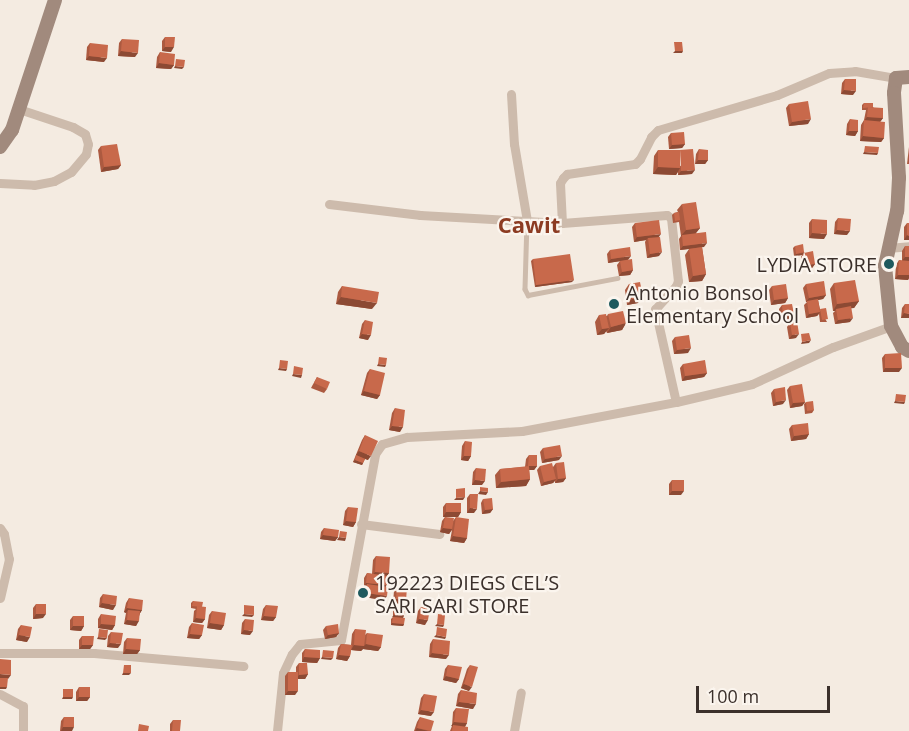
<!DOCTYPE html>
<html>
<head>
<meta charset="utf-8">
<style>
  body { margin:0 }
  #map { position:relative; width:909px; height:731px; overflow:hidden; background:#f4ebe1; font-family:"Open Sans",sans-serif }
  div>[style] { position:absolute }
  .lane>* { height:4.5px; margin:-2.25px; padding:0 2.25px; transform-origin:2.25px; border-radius:2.25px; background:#cdbbac }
  .street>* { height:9px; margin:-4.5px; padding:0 4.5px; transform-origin:4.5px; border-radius:4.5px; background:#cdbbac }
  .secondary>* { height:14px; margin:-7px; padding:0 7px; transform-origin:7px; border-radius:7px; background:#a18a7d }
  .wall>* { inset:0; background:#ac5a40 }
  .shaded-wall>* { inset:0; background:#8c4a34 }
  .building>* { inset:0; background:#c8694b }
  .dots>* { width:16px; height:16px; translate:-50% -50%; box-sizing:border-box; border:3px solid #fbf5ee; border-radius:50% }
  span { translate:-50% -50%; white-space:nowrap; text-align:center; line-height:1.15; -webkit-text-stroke:4.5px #fbf5ee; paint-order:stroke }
  .poi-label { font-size:20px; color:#3b302b }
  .right { translate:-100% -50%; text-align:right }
  .left { translate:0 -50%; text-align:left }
  .quarter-label { font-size:22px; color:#8c3b22; font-weight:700 }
  .scale { position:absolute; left:696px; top:686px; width:134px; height:27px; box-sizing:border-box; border:3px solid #3b302b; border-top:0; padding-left:8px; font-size:18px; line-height:21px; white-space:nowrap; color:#3b302b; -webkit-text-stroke:4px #fbf5ee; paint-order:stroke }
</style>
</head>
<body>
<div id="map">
  <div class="lane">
    <i style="left:527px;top:221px;width:68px;rotate:91.7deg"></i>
    <i style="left:525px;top:289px;width:7px;rotate:63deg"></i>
    <i style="left:528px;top:295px;width:91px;rotate:-10.8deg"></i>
  </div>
  <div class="street">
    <i style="left:511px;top:94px;width:50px;rotate:86.6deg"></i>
    <i style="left:514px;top:144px;width:78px;rotate:80.4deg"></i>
    <i style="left:0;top:183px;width:34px;rotate:3deg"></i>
    <i style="left:34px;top:185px;width:20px;rotate:-11deg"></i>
    <i style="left:54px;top:181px;width:19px;rotate:-28deg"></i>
    <i style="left:71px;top:172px;width:23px;rotate:-50deg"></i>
    <i style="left:86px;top:154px;width:10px;rotate:-79deg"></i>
    <i style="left:88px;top:144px;width:10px;rotate:-107deg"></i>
    <i style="left:85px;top:134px;width:14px;rotate:-150deg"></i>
    <i style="left:73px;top:127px;width:57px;rotate:-161.6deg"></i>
    <i style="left:329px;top:204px;width:92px;rotate:6.9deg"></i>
    <i style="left:420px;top:215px;width:142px;rotate:3.2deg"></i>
    <i style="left:562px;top:223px;width:105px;rotate:-4.4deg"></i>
    <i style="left:667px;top:215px;width:5px;rotate:37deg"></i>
    <i style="left:671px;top:218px;width:63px;rotate:83.7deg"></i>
    <i style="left:678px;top:281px;width:5px;rotate:112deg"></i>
    <i style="left:676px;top:286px;width:31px;rotate:132deg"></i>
    <i style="left:655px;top:309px;width:95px;rotate:77.3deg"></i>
    <i style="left:562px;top:223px;width:40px;rotate:-92.9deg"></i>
    <i style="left:560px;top:183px;width:6px;rotate:-59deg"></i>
    <i style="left:563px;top:178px;width:6px;rotate:-45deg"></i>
    <i style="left:567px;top:174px;width:69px;rotate:-8.4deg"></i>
    <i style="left:635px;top:164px;width:7px;rotate:-45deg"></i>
    <i style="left:640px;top:159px;width:25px;rotate:-63deg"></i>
    <i style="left:651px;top:137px;width:10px;rotate:-45deg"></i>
    <i style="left:658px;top:130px;width:124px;rotate:-16.4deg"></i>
    <i style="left:777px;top:95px;width:56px;rotate:-22.9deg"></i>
    <i style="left:829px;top:73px;width:26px;rotate:-4deg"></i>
    <i style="left:855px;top:71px;width:42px;rotate:9.7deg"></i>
    <i style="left:888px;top:248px;width:21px;rotate:-5deg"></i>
    <i style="left:361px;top:524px;width:79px;rotate:7.3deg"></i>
    <i style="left:0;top:528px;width:7px;rotate:56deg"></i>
    <i style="left:4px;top:534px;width:25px;rotate:79deg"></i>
    <i style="left:9px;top:559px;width:40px;rotate:103deg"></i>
    <i style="left:0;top:653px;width:94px"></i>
    <i style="left:94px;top:653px;width:150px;rotate:5deg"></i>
    <i style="left:0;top:694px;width:26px;rotate:28deg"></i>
    <i style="left:23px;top:706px;width:25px;rotate:90deg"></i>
    <i style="left:277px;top:731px;width:58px;rotate:-84.1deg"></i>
    <i style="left:283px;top:673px;width:21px;rotate:-65deg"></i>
    <i style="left:292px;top:654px;width:13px;rotate:-51deg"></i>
    <i style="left:300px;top:644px;width:41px;rotate:-5.6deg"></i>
    <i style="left:341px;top:640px;width:189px;rotate:-79.6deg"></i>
    <i style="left:375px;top:454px;width:12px;rotate:-55deg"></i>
    <i style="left:382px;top:444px;width:26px;rotate:-16deg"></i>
    <i style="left:407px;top:437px;width:115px;rotate:-3deg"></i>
    <i style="left:522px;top:431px;width:157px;rotate:-10.7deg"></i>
    <i style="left:676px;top:402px;width:78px;rotate:-13.3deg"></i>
    <i style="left:752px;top:384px;width:89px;rotate:-24.6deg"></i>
    <i style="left:833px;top:347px;width:62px;rotate:-19.9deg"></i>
    <i style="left:514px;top:731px;width:39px;rotate:-80deg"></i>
  </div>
  <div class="secondary">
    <i style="left:909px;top:77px;width:13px;rotate:176deg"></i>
    <i style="left:896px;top:78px;width:15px;rotate:98deg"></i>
    <i style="left:894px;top:93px;width:85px;rotate:86.6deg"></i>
    <i style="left:899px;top:178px;width:33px;rotate:93deg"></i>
    <i style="left:897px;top:211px;width:56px;rotate:102.3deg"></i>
    <i style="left:885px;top:266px;width:60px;rotate:84.3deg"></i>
    <i style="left:891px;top:326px;width:24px;rotate:62deg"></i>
    <i style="left:902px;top:347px;width:8px;rotate:30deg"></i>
    <i style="left:0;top:147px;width:21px;rotate:-55deg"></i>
    <i style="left:12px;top:130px;width:137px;rotate:-71.7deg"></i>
  </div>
  <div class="wall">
    <i style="clip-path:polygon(165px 37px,171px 52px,162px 51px,162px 41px)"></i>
    <i style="clip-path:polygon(122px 39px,135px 57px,118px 56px,119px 43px)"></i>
    <i style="clip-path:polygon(90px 43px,104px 62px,86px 60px,87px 47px)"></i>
    <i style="clip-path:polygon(160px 52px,174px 65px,171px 69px,156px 68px,157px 57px)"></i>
    <i style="clip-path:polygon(845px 79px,853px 95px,841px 94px,842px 83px)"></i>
    <i style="clip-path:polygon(864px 103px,873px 107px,883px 118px,880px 122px,884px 138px,881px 142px,860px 141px,861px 125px,864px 120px,866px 110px,862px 110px,862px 105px)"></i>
    <i style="clip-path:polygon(789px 104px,808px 124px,789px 126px,786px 108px)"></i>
    <i style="clip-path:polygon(850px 119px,858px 131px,855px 136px,846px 135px,847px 124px)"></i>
    <i style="clip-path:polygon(671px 133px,685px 144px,682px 148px,669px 149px,668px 137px)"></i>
    <i style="clip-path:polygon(101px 146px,121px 165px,118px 169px,101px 172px,98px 150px)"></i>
    <i style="clip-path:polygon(909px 147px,909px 164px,907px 164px)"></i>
    <i style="clip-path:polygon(699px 149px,708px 160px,705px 164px,695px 164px,696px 154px)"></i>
    <i style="clip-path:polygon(658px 150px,692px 174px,678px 175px,678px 172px,676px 175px,653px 174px,654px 156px)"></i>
    <i style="clip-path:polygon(682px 204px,700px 228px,696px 233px,704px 247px,702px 247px,706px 274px,702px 281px,689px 282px,685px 255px,689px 249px,680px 250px,679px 239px,681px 236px,679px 222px,673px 223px,672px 215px,674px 213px,678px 212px,677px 210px)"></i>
    <i style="clip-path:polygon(909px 217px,909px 240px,904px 240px,904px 227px,907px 223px,909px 223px)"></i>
    <i style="clip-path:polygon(838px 218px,847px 235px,834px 234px,835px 222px)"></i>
    <i style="clip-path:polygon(812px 219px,824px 239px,809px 238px,809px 223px)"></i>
    <i style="clip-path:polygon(635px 223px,659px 237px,659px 256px,647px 258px,645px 242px,646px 240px,634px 242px,632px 227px)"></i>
    <i style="clip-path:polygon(795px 246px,804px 252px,815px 264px,812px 268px,803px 269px,801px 257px,802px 255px,794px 256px,793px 248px)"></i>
    <i style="clip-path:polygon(905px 246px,909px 246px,909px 278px,908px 280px,895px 279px,896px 265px,899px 260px,902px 261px,902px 251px)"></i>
    <i style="clip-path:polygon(610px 250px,628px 260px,633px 270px,630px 275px,619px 276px,617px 265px,620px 261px,608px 263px,607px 254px)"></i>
    <i style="clip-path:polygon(533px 259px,572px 282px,535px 287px,531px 261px)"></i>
    <i style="clip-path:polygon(834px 283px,859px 301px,854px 308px,851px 308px,850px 322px,835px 324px,833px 313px,835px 311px,833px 311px,830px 289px)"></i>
    <i style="clip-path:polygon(629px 284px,638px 303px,627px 305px,625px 290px)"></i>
    <i style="clip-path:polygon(806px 284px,826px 295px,823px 299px,818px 300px,820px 309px,827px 322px,820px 322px,819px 314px,817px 316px,806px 318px,804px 305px,807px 302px,806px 302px,803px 288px)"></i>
    <i style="clip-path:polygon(342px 286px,372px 309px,336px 304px,338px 292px)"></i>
    <i style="clip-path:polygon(772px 286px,788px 298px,785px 303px,771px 305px,769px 290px)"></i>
    <i style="clip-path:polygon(905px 304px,909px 318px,901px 318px,902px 308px)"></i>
    <i style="clip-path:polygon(782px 305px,794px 314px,791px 319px,780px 320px,779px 309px)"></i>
    <i style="clip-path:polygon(608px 314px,626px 323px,622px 330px,607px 333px,606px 331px,604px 334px,597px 335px,595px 322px,599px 315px,607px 316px)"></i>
    <i style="clip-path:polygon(365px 320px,368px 340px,359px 338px,362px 324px)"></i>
    <i style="clip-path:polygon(790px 322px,796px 338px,789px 339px,787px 327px)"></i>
    <i style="clip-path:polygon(675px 337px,688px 353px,674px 354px,672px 341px)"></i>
    <i style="clip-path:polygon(885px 354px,899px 372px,883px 372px,882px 358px)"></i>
    <i style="clip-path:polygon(683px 364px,707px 373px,704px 377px,682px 381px,680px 368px)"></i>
    <i style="clip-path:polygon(370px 369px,380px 395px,377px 399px,361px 395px,367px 373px)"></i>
    <i style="clip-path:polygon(317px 377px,327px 389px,324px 393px,311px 388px)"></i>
    <i style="clip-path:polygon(790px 386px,805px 402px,802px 406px,790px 408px,787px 390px)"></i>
    <i style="clip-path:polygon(774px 389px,783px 404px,773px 406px,771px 393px)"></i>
    <i style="clip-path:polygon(806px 402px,814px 410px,812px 413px,805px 414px,804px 404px)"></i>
    <i style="clip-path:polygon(395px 408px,400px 432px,389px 430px,392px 413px)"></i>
    <i style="clip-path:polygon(792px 425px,809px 434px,806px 439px,791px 441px,789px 429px)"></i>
    <i style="clip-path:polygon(365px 435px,368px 460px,365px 459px,362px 465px,353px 462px,362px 440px)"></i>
    <i style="clip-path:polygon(465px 441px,471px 456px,468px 461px,461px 460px,462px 446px)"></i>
    <i style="clip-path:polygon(543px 448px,559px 460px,542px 463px,540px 452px)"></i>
    <i style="clip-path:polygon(529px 455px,537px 466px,534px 470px,529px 470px,530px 479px,526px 486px,496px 488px,495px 475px,500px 469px,525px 467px,526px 459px)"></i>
    <i style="clip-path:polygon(556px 463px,566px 478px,563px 482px,555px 483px,555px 481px,553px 483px,541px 486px,537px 470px,540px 466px,553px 467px)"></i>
    <i style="clip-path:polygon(476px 468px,482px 485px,472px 485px,473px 472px)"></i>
    <i style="clip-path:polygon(672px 480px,681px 495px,669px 495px,669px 484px)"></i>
    <i style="clip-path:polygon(470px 494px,474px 513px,467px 513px,467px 498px)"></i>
    <i style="clip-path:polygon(483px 499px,493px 509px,490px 513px,482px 514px,481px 503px)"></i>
    <i style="clip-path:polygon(446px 503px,461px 512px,458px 517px,443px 517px,443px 507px)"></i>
    <i style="clip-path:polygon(348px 507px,356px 522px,353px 527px,343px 525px,345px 511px)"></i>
    <i style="clip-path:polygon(445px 517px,453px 521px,456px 517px,467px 538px,464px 543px,450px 541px,452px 530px,449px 534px,440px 532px,442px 521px)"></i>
    <i style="clip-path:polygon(324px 528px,338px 537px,335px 541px,320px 539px,321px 532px)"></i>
    <i style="clip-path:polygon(376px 556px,389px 573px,387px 575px,384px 600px,363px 597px,365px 587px,364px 587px,364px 578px,367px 573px,372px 574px,373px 560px)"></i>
    <i style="clip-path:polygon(397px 587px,403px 604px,393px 603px,394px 591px)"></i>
    <i style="clip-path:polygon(103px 594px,113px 610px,99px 607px,100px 598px)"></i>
    <i style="clip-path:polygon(129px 598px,142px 610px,140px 613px,136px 626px,124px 624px,126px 613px,124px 612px,126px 603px)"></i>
    <i style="clip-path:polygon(193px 601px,202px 607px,205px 619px,202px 623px,193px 622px,194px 611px,196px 609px,191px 608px,191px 603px)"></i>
    <i style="clip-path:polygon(36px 604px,43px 618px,33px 619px,33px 608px)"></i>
    <i style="clip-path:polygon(266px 605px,276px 617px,273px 621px,261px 620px,263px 609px)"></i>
    <i style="clip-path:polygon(421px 607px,425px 625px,416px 623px,418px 611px)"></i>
    <i style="clip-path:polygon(394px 608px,404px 615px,403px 618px,404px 624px,403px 626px,391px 625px,391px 619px,393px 617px,393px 610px)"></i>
    <i style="clip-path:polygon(212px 611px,224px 625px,221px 630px,207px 628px,209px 615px)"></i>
    <i style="clip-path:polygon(101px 614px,115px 625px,112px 630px,98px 628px,98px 619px)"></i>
    <i style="clip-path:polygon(73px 616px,84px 626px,81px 631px,70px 630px,70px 620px)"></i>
    <i style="clip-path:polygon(245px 619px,250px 635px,241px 634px,242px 623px)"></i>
    <i style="clip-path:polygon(192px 623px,202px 635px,199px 639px,187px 638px,189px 627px)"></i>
    <i style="clip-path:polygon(21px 625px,27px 642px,16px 640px,18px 629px)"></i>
    <i style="clip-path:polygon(326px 626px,339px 633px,336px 637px,325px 639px,323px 630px)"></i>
    <i style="clip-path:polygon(355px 629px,365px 635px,367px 633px,381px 647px,378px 651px,363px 649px,361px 651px,351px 650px,350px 656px,347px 661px,336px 659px,338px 648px,341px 644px,351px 645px,352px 634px)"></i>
    <i style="clip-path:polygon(111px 632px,118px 648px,107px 647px,108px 636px)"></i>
    <i style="clip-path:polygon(82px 636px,93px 645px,90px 649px,79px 649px,79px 640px)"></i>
    <i style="clip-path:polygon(127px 638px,140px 650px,137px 654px,123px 654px,124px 642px)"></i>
    <i style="clip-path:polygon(433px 639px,446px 659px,429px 657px,430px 644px)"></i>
    <i style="clip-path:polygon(305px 649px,320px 658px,317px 663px,302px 662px,302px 653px)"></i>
    <i style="clip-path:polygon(299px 663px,308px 674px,305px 679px,298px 679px,295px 695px,285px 695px,285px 676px,288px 672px,296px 672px,296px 667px)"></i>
    <i style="clip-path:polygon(448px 665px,459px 679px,456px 683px,443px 680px,445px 669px)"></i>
    <i style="clip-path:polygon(470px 665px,469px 691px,461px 688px,467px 669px)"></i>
    <i style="clip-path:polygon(79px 687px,90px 697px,87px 701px,76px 701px,76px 692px)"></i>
    <i style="clip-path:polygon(461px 690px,473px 709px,456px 706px,458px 694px)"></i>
    <i style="clip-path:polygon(424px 694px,431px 716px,418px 714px,421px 698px)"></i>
    <i style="clip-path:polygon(456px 708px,467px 723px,465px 727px,468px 731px,450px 731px,452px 726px,453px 712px)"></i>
    <i style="clip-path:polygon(64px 717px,72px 731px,60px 731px,61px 721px)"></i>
    <i style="clip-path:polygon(420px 717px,431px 731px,414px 731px,417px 722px)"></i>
    <i style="clip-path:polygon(173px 720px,180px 731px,170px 731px,170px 724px)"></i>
  </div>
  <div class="shaded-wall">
    <i style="clip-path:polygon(165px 47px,174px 47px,171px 52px,162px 51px)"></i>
    <i style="clip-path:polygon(121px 51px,138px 53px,135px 57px,118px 56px)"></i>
    <i style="clip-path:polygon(675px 51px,683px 51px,682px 53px,673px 53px)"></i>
    <i style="clip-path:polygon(89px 56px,107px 58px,104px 62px,86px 60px)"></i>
    <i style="clip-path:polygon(159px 63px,174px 65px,171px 69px,156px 68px)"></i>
    <i style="clip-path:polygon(175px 66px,184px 67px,182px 69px,174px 68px)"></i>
    <i style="clip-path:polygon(844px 90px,856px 91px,853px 95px,841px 94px)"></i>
    <i style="clip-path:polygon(867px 117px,883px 118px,880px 122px,864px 121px)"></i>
    <i style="clip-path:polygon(811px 119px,808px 124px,789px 126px,792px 122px)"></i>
    <i style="clip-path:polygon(849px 131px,858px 131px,855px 136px,846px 135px)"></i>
    <i style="clip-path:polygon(863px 136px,884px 138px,881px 142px,860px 141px)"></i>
    <i style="clip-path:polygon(685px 144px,682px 148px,669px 149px,672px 145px)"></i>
    <i style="clip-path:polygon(864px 152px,878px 153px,877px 155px,863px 154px)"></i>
    <i style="clip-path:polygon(698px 160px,708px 160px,705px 164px,695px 164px)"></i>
    <i style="clip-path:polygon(121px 165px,118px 169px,101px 172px,104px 167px)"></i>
    <i style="clip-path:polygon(658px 167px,680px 168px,676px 175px,653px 174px)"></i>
    <i style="clip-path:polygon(695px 170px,692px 174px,678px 175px,681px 171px)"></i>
    <i style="clip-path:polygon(700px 228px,695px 234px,681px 236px,686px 230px)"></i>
    <i style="clip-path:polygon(837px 230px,850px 231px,847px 235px,834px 234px)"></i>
    <i style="clip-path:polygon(812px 233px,827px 234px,824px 239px,809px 238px)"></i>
    <i style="clip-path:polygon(661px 234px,658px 238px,648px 238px,646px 240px,634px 242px,637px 237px)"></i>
    <i style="clip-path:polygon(907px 235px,909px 236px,909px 240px,904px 240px)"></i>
    <i style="clip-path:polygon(707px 243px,704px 247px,680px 250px,683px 246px)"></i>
    <i style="clip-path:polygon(662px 252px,659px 256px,647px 258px,650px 254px)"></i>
    <i style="clip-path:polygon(804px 253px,802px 255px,794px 256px,796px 254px)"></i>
    <i style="clip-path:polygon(631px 256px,628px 260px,608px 263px,611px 259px)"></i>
    <i style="clip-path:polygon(905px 257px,909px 257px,909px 262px,902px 261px)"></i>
    <i style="clip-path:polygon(815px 264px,812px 268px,803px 269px,806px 265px)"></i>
    <i style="clip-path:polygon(633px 270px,630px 275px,619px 276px,622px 272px)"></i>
    <i style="clip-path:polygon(706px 274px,702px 281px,689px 282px,693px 276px)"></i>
    <i style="clip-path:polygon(898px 275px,909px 275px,909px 278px,908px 280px,895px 279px)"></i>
    <i style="clip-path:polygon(574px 280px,572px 282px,535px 287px,536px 285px)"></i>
    <i style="clip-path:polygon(826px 295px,823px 299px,806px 302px,809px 298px)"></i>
    <i style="clip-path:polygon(341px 297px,377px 303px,372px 309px,336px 304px)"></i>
    <i style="clip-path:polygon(643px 297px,638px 303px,627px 305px,632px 299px)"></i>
    <i style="clip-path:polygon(788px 298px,785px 303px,771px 305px,774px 300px)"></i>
    <i style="clip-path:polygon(859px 301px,854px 308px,837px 310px,836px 309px,835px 311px,833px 311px,837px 304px)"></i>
    <i style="clip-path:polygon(820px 312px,817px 316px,806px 318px,809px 314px)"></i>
    <i style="clip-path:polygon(904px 313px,909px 314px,909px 318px,901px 318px)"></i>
    <i style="clip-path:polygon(794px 314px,791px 319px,780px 320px,783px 316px)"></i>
    <i style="clip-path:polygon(853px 318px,850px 322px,835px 324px,838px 320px)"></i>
    <i style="clip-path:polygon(626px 323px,622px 330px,607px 333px,611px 327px)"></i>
    <i style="clip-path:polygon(609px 328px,604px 334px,597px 335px,602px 329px)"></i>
    <i style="clip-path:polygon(362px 334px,371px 335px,368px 340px,359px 338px)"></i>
    <i style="clip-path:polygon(799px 334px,796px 338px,789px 339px,792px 335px)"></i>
    <i style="clip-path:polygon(811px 340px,809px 343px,801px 344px,802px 342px)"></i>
    <i style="clip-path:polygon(691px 348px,688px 353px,674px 354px,677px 350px)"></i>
    <i style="clip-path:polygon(378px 364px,386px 365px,385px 367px,377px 366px)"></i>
    <i style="clip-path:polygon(279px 368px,287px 369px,286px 371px,278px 370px)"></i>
    <i style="clip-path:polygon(885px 368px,902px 368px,899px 372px,883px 372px)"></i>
    <i style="clip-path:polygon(707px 373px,704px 377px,682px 381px,685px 376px)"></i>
    <i style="clip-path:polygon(293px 374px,302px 375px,301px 378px,292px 376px)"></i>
    <i style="clip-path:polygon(364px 391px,380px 395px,377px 399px,361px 395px)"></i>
    <i style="clip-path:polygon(786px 400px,783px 404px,773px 406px,776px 402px)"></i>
    <i style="clip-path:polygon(895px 401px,905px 402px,904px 404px,894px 403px)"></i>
    <i style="clip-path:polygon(805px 402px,802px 406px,790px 408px,793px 403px)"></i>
    <i style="clip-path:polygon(392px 426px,403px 427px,400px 432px,389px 430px)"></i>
    <i style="clip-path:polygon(809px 434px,806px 439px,791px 441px,794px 436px)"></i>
    <i style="clip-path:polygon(359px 451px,371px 456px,368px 460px,356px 455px)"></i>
    <i style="clip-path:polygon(464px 456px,471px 456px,468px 461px,461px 460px)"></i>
    <i style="clip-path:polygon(562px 456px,559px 460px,542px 463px,545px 459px)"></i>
    <i style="clip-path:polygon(355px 460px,363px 463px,362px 465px,353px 462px)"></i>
    <i style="clip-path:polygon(528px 466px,537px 466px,534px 470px,525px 470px)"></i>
    <i style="clip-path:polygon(566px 478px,563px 482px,555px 483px,558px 479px)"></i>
    <i style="clip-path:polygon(530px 479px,526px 486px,496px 488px,501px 482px)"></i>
    <i style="clip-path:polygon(556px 479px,553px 483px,541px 486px,544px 482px)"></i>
    <i style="clip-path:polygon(475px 480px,485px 481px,482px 485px,472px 485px)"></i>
    <i style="clip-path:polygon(480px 491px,488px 492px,486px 495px,478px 494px)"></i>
    <i style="clip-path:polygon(672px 491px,684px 491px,681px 495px,669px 495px)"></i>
    <i style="clip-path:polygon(465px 497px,463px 500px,454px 500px,456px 498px)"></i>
    <i style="clip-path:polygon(470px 508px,477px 509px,474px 513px,467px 513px)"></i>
    <i style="clip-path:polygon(493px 509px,490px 513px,482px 514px,485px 510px)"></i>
    <i style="clip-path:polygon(446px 512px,461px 512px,458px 517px,443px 517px)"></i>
    <i style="clip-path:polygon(346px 521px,356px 522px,353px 527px,343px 525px)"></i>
    <i style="clip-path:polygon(443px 528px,452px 529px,449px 534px,440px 532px)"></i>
    <i style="clip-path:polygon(323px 535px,338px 537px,335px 541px,320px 539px)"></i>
    <i style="clip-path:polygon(453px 536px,467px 538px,464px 543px,450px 541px)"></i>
    <i style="clip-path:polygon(339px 537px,346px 538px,345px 541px,337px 540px)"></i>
    <i style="clip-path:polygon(375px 572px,389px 573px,386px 578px,372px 576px)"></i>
    <i style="clip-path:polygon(366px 583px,387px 585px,384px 589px,367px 584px,365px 587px,364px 587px)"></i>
    <i style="clip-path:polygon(366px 593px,387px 596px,384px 600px,363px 597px)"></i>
    <i style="clip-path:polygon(396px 599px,406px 600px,403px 604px,393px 603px)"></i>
    <i style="clip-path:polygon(102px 603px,116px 605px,113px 610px,99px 607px)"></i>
    <i style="clip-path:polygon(127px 608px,142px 610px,139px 615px,128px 610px,126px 613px,124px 612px)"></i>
    <i style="clip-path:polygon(36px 614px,46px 614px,43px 618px,33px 619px)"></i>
    <i style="clip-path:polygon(244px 614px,254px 615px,252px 617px,242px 616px)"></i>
    <i style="clip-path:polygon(394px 615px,404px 615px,403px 618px,392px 617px)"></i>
    <i style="clip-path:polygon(264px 616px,276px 617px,273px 621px,261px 620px)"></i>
    <i style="clip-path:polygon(196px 618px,205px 619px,202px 623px,193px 622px)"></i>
    <i style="clip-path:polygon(419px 619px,428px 620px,425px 625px,416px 623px)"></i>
    <i style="clip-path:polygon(127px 620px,139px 621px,136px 626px,124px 624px)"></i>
    <i style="clip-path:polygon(210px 623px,224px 625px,221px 630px,207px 628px)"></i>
    <i style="clip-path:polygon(392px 623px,404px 624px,403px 626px,391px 625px)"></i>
    <i style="clip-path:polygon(101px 624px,115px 625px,112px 630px,98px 628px)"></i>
    <i style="clip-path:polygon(437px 624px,444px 625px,443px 627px,435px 626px)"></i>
    <i style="clip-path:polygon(73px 626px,84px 626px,81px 631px,70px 630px)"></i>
    <i style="clip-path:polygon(244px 630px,253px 631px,250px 635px,241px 634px)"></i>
    <i style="clip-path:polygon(339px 633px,336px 637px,325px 639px,328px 635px)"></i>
    <i style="clip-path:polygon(190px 634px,202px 635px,199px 639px,187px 638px)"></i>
    <i style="clip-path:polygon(19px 635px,30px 637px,27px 642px,16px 640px)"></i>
    <i style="clip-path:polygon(436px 635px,446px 637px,445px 639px,434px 637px)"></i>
    <i style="clip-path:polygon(98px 637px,107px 638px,105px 640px,97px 639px)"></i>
    <i style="clip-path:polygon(110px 643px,121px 644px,118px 648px,107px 647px)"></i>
    <i style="clip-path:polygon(366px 644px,381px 647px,378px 651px,363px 649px,361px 651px,351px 650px,354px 645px,364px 646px)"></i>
    <i style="clip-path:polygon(82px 645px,93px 645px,90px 649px,79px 649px)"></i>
    <i style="clip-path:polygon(126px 649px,140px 650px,137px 654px,123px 654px)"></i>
    <i style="clip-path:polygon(432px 653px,449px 655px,446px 659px,429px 657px)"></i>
    <i style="clip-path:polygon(339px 655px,350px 656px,347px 661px,336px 659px)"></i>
    <i style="clip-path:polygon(304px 657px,320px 658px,317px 663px,302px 662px)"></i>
    <i style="clip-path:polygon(322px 657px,333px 658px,331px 660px,321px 659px)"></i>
    <i style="clip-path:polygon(123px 673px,131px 673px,129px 675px,122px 675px)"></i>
    <i style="clip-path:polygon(0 674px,11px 675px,8px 679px,0 678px)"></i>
    <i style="clip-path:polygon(308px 674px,305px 679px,296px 679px,299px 675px)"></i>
    <i style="clip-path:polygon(446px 676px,459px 679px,456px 683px,443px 680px)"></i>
    <i style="clip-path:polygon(464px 684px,472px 687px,469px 691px,461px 688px)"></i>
    <i style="clip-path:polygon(0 687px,7px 687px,6px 689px,0 689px)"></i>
    <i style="clip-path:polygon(288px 691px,298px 691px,295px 695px,285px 695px)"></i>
    <i style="clip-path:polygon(63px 697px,73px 697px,72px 699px,62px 699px)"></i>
    <i style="clip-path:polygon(79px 697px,90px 697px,87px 701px,76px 701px)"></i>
    <i style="clip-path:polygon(459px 702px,476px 704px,473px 709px,456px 706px)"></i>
    <i style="clip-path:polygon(421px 710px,434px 712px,431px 716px,418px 714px)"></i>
    <i style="clip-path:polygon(454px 722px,467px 723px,464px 728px,451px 726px)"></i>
    <i style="clip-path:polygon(63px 727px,74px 727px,72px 731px,61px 731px)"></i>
    <i style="clip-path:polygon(417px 728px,428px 731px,415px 731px)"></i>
  </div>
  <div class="building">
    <i style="clip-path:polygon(165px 37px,175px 37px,174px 47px,165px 47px)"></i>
    <i style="clip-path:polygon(122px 39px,139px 40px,138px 53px,121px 51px)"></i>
    <i style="clip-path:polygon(674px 42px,682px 42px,683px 51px,675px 51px)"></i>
    <i style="clip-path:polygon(90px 43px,108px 45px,107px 58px,89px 56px)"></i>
    <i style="clip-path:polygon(160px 52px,175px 54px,174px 65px,159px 63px)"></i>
    <i style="clip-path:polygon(176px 59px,185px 60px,184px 67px,175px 66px)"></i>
    <i style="clip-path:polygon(845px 79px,856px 79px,856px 91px,844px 90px)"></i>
    <i style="clip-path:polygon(808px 101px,811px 119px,792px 122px,789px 104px)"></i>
    <i style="clip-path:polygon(864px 103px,873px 103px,873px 107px,863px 108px)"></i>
    <i style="clip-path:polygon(868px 107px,883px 108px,883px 118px,867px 117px)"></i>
    <i style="clip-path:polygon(850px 119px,858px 120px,858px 131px,849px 131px)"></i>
    <i style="clip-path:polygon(864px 120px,885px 122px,884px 138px,863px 136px)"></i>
    <i style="clip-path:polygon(684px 132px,685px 144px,672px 145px,671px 133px)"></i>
    <i style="clip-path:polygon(117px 144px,121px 165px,104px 167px,101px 146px)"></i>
    <i style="clip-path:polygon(865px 146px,879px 147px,878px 153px,864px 152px)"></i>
    <i style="clip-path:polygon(693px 149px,695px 170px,681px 171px,681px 150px,680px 150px)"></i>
    <i style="clip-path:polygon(699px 149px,708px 150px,708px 160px,698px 160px)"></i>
    <i style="clip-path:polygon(658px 150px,681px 150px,680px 168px,658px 167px)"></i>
    <i style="clip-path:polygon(696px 202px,700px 228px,686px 230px,682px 204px)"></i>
    <i style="clip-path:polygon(679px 212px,680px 220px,675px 221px,674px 213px)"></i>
    <i style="clip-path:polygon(838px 218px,851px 219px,850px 231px,837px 230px)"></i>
    <i style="clip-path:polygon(812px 219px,827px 220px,827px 234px,812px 233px)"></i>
    <i style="clip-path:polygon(659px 220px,661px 234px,637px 237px,635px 223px)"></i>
    <i style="clip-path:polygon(907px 223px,909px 223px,909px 236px,907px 235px)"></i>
    <i style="clip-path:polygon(706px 232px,707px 243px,683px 246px,682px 235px)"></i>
    <i style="clip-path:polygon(660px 237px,662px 252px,650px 254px,648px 238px)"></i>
    <i style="clip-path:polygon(803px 244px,804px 252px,796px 254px,795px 246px)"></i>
    <i style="clip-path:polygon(905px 246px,909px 246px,909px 257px,905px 257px)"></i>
    <i style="clip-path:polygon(630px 247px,631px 256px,611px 259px,610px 250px)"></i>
    <i style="clip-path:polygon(702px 247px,706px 274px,693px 276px,689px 249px)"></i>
    <i style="clip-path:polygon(813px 251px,815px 264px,806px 265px,804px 253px)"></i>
    <i style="clip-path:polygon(570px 254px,574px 280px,536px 285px,533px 259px)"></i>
    <i style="clip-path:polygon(632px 259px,633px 270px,622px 272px,620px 261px)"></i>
    <i style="clip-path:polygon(899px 260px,909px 261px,909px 275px,898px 275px)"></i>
    <i style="clip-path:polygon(855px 280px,859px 301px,837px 304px,834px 283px)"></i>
    <i style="clip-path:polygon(824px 281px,826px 295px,809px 298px,806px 284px)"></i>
    <i style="clip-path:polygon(640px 282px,643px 297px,632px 299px,629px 284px)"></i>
    <i style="clip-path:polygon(786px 284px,788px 298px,774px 300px,772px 286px)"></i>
    <i style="clip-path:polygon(342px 286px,379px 292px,377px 303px,341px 297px)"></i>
    <i style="clip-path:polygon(818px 299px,820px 312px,809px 314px,807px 301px)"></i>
    <i style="clip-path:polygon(792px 304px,794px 314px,783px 316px,782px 305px)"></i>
    <i style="clip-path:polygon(905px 304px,909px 304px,909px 314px,904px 313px)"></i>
    <i style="clip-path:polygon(851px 306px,853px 318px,838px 320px,836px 309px)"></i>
    <i style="clip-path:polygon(826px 308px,828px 319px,822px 320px,820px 309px)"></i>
    <i style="clip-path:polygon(623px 311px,626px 323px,611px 327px,608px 314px)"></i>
    <i style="clip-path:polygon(606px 314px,609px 328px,602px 329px,599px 315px)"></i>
    <i style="clip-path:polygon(365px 320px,373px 322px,371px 335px,362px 334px)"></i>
    <i style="clip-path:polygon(797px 321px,799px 334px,792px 335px,790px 322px)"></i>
    <i style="clip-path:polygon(809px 333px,811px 340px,802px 342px,801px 334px)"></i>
    <i style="clip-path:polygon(689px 335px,691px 348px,677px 350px,675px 337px)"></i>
    <i style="clip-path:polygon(901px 353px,902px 368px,885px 368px,885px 354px)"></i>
    <i style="clip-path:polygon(379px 357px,387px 358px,386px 365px,378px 364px)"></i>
    <i style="clip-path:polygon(280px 360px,288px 361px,287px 369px,279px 368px)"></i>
    <i style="clip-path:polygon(705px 360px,707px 373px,685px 376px,683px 364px)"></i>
    <i style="clip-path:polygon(294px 366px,303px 368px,302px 375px,293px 374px)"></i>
    <i style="clip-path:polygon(370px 369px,385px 373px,380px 395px,364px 391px)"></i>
    <i style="clip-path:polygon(317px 377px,330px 382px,327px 389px,314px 383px)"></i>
    <i style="clip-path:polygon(802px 384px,805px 402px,793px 403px,790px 386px)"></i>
    <i style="clip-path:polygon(785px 387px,786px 400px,776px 402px,774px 389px)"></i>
    <i style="clip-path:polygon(896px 394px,906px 395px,905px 402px,895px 401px)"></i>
    <i style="clip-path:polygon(813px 401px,814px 410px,807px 411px,806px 402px)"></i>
    <i style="clip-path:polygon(395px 408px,405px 410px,403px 427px,392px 426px)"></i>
    <i style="clip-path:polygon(808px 423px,809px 434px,794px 436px,792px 425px)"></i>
    <i style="clip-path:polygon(365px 435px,378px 441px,371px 456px,359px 451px)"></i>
    <i style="clip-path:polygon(465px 441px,472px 442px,471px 456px,464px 456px)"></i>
    <i style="clip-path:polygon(560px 445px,562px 456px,545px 459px,543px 448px)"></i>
    <i style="clip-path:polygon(356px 455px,365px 459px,363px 463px,355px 460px)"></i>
    <i style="clip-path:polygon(529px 455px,537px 455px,537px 466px,528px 466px)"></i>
    <i style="clip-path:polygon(564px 462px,566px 478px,558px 479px,556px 463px)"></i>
    <i style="clip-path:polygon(552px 463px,556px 479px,544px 482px,540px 466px)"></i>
    <i style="clip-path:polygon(529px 466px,530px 479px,501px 482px,500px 469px)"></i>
    <i style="clip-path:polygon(476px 468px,486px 469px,485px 481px,475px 480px)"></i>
    <i style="clip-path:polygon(672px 480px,684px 480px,684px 491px,672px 491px)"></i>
    <i style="clip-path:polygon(480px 487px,488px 488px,488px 492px,480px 491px)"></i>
    <i style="clip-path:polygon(465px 488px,465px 497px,456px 498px,456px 489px)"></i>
    <i style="clip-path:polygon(470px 494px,478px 494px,477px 509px,470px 508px)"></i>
    <i style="clip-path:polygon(492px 498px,493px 509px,485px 510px,483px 499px)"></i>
    <i style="clip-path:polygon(446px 503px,461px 503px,461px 512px,446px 512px)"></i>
    <i style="clip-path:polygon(348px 507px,358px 508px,356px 522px,346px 521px)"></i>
    <i style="clip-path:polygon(445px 517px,454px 518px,452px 529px,443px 528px)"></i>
    <i style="clip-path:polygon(456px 517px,469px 519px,467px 538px,453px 536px)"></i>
    <i style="clip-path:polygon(324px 528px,339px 530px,338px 537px,323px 535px)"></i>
    <i style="clip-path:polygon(340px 531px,347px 532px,346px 538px,339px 537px)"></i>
    <i style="clip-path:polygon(376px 556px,390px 557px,389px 573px,375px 572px)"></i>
    <i style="clip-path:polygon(367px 573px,388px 576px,387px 585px,366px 583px)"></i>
    <i style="clip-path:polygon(367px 584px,388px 587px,387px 596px,366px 593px)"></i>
    <i style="clip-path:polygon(397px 587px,407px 588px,406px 600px,396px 599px)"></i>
    <i style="clip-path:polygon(103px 594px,117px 596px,116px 605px,102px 603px)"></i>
    <i style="clip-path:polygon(129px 598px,143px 600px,142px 610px,127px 608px)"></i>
    <i style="clip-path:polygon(193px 601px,203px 602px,202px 607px,192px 606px)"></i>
    <i style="clip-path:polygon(36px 604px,46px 604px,46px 614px,36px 614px)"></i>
    <i style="clip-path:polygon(244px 605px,254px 606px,254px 615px,244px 614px)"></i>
    <i style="clip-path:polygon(266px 605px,278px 606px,276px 617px,264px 616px)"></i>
    <i style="clip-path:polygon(197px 606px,206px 607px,205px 619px,196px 618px)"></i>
    <i style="clip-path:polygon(421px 607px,430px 608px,428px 620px,419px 619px)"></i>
    <i style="clip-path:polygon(394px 608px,405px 608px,404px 615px,394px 615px)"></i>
    <i style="clip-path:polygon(128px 610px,140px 611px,139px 621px,127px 620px)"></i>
    <i style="clip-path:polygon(212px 611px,226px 613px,224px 625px,210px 623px)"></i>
    <i style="clip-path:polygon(101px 614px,116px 616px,115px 625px,101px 624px)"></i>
    <i style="clip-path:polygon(438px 614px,445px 615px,444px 625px,437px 624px)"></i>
    <i style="clip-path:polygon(73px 616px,84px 616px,84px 626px,73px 626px)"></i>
    <i style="clip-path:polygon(393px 617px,405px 618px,404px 624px,392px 623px)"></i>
    <i style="clip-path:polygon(245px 619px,254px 620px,253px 631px,244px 630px)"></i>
    <i style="clip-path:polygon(192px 623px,204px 625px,202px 635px,190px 634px)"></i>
    <i style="clip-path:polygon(338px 624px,339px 633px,328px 635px,326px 626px)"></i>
    <i style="clip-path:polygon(21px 625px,32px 627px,30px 637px,19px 635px)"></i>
    <i style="clip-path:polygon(437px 627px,447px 629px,446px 637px,436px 635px)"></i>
    <i style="clip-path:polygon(99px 629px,108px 630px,107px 638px,98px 637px)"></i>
    <i style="clip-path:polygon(355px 629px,366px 630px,364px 646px,354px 645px)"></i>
    <i style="clip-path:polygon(111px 632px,123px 633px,121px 644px,110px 643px)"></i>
    <i style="clip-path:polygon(367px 633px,383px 635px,381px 647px,366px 644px)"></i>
    <i style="clip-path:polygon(82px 636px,94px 636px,93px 645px,82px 645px)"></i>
    <i style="clip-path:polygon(127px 638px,141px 639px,140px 650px,126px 649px)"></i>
    <i style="clip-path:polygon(433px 639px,450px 641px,449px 655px,432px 653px)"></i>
    <i style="clip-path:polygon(341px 644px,352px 645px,350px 656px,339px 655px)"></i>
    <i style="clip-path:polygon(305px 649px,320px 650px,320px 658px,304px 657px)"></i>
    <i style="clip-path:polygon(323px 650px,334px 651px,333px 658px,322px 657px)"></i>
    <i style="clip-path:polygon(0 659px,11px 660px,11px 675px,0 674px)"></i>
    <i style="clip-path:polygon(299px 663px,307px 663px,308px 674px,299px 675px)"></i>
    <i style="clip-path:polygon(124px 665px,131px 665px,131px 673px,123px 673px)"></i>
    <i style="clip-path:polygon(448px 665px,462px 667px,459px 679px,446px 676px)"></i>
    <i style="clip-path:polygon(470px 665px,478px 667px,472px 687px,464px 684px)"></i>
    <i style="clip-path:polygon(288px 672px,298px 672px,298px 691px,288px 691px)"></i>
    <i style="clip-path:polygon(0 678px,8px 678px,7px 687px,0 687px)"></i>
    <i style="clip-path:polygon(79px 687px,90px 687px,90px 697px,79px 697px)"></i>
    <i style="clip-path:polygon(63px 689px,73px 689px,73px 697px,63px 697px)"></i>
    <i style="clip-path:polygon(461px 690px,477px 693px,476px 704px,459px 702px)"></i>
    <i style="clip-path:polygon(424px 694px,437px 696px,434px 712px,421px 710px)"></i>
    <i style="clip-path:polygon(456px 708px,469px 709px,467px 723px,454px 722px)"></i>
    <i style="clip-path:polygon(64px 717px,74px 717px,74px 727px,63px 727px)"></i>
    <i style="clip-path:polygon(420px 717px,434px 721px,431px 731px,417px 728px)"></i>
    <i style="clip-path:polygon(173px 720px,181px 720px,180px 731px,172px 731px)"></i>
    <i style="clip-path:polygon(139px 724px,149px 726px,148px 731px,138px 731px)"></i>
    <i style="clip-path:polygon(453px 725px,468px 727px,468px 731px,452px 731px)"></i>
  </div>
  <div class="dots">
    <i style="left:889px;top:264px;background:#1f5a5e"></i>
    <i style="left:614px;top:304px;background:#1f5a5e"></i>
    <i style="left:363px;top:593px;background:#1f5a5e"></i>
  </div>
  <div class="poi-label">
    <span class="right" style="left:877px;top:264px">LYDIA STORE</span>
    <span class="left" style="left:626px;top:304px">Antonio Bonsol<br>Elementary School</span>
    <span class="left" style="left:375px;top:594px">192223 DIEGS CEL’S<br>SARI SARI STORE</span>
  </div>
  <div class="quarter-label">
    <span style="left:529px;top:225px">Cawit</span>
  </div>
  <div class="scale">100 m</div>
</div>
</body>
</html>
